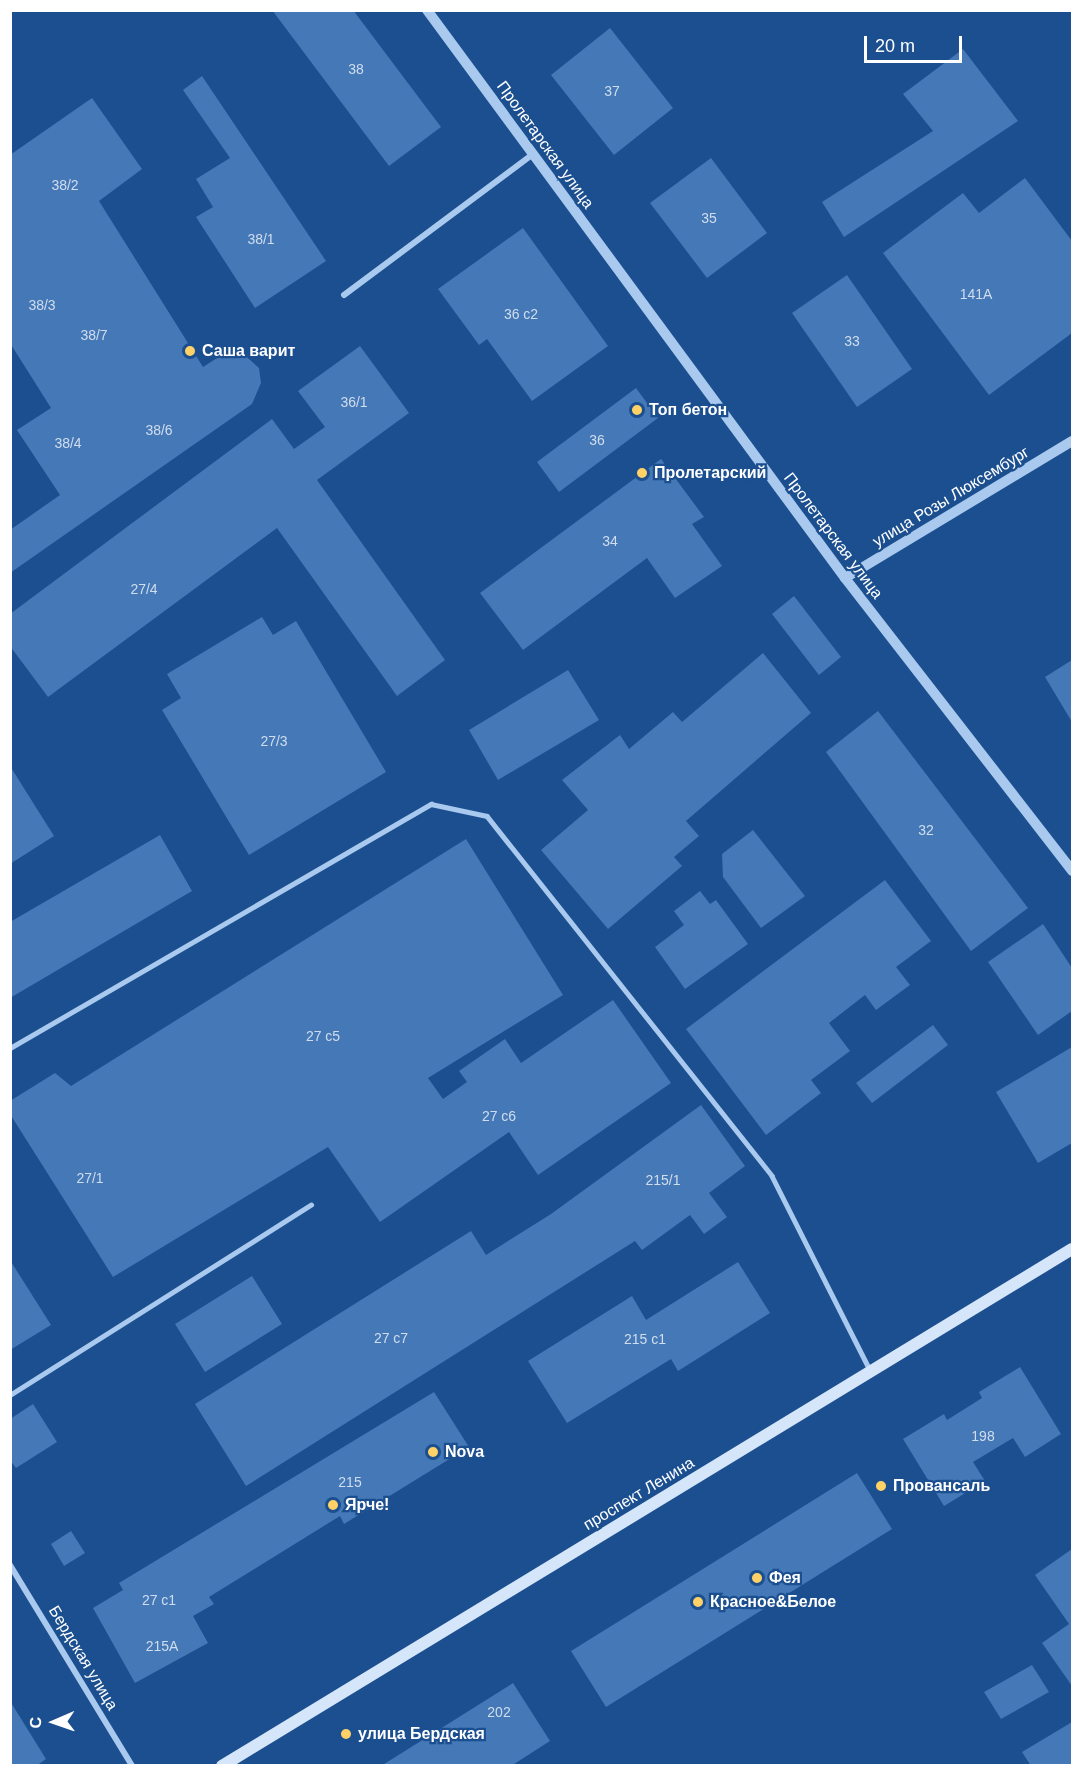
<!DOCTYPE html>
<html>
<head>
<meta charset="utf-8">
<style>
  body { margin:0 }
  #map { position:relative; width:1083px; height:1776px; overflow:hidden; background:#1b4f8f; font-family:Helvetica,sans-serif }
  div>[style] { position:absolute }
  .building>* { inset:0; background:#4478b7 }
  .service>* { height:4.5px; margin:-2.25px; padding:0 2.25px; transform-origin:2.25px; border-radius:2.25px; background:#a9c9ee }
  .minor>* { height:6px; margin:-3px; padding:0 3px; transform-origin:3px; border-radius:3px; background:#a9c9ee }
  .tertiary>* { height:10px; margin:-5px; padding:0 5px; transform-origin:5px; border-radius:5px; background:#a9c9ee }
  .secondary>* { height:12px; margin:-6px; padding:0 6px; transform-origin:6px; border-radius:6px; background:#d6e6fa }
  .dots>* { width:16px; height:16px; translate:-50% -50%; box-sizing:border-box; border:3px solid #1b4f8f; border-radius:50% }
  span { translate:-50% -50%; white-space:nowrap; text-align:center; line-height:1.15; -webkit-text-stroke:4.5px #1b4f8f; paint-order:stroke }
  .number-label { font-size:14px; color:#d0dded }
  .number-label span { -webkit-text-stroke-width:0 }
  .street-label { font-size:16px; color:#fff }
  .poi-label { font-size:16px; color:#fff; font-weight:700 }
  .left { translate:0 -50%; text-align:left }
  .frame { position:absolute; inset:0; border:12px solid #fff; pointer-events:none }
  .north { position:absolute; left:24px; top:1692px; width:60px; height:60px; -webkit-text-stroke:4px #1b4f8f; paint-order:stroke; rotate:268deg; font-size:16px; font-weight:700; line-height:24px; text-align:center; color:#fff }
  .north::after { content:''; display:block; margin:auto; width:21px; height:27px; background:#fff; clip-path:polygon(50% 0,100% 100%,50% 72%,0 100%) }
  .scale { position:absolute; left:864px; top:36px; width:98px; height:27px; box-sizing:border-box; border:3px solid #fff; border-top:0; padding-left:8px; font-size:18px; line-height:21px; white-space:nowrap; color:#fff; -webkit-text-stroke:4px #1b4f8f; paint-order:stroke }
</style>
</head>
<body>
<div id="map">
  <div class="building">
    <i style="clip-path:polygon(272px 10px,353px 10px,441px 127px,389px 166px)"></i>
    <i style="clip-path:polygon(610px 28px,673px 108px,614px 155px,551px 75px)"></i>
    <i style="clip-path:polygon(963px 49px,1018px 121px,844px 237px,822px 202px,933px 131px,903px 94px)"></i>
    <i style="clip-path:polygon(202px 76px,326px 261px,255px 308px,196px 217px,213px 207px,196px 179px,230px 158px,183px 90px)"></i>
    <i style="clip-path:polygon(92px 98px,142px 169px,99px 201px,203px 367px,225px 353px,240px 351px,259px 368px,261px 383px,252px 404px,10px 573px,10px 530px,60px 495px,17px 430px,51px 408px,10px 343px,10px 155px)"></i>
    <i style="clip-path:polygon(711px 158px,767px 233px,707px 278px,650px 203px)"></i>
    <i style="clip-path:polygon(1025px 178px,1072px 241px,1072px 333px,989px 395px,883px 253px,963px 193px,979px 213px)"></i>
    <i style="clip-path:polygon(523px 228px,608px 346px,532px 401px,487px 339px,479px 345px,438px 289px)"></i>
    <i style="clip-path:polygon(847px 275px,912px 369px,857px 407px,792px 313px)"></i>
    <i style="clip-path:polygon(360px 346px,409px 413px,317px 480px,445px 660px,397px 696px,277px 528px,48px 697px,10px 646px,10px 614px,272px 419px,294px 449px,325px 427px,298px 391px)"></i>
    <i style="clip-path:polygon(636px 388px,658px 418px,559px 492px,537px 462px)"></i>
    <i style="clip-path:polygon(661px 459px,704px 517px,692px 524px,722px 566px,675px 598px,647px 558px,523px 650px,480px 593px)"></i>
    <i style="clip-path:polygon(794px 596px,841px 657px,819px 675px,772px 614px)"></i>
    <i style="clip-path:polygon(262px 617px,273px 635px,296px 621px,386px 772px,249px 855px,162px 710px,181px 698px,167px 674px)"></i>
    <i style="clip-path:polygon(763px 653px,811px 713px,686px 821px,699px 836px,674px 857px,682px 866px,608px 929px,541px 850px,588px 810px,562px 780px,620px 735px,629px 749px,673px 712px,682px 722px)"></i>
    <i style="clip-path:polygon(1072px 660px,1072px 722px,1045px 677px)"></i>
    <i style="clip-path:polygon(568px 670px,599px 720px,498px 780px,469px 730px)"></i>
    <i style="clip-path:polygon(878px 711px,1028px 908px,971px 951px,826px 752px)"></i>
    <i style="clip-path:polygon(10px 766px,54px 836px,10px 864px)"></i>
    <i style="clip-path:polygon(753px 830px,805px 896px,761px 928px,723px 877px,722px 854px)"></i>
    <i style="clip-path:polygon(160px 835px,192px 891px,10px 998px,10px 922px)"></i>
    <i style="clip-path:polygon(466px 839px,563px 995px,428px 1078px,443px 1099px,467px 1082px,459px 1071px,505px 1039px,521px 1063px,613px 1000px,671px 1083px,538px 1175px,509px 1132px,380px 1222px,328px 1147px,113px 1277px,10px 1114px,10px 1101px,55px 1073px,71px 1086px)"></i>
    <i style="clip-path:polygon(885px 880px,931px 941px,896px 967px,910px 985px,876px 1010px,865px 995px,829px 1023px,850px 1051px,811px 1080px,821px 1093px,766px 1135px,686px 1029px)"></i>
    <i style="clip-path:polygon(700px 891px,710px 904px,716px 900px,748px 944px,685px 989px,655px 947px,684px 925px,674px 911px)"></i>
    <i style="clip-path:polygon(1043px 924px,1072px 968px,1072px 1011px,1038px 1035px,988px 962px)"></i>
    <i style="clip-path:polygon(933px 1025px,948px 1045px,872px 1103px,856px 1083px)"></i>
    <i style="clip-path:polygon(1072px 1047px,1072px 1143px,1038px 1163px,996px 1092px)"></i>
    <i style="clip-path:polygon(701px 1105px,745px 1166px,709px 1193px,727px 1217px,704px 1234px,690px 1215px,642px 1250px,635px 1241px,246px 1486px,195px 1404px,471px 1231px,486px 1255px,551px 1214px)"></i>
    <i style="clip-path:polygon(10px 1260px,51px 1325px,10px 1350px)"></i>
    <i style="clip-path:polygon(738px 1262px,770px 1313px,678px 1371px,671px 1359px,567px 1423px,528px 1361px,632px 1296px,646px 1320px)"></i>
    <i style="clip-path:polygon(252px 1276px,282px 1324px,205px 1372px,175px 1324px)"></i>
    <i style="clip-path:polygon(1020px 1367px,1061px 1434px,1025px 1457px,1013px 1438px,973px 1462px,985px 1481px,944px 1506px,903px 1439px,944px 1414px,947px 1420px,982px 1398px,979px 1392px)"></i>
    <i style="clip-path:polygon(434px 1392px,469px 1447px,344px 1524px,340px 1516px,209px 1597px,214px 1604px,193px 1616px,208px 1643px,135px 1683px,93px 1608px,123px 1590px,119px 1583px)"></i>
    <i style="clip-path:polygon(33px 1404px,57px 1442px,16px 1468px,10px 1460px,10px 1419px)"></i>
    <i style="clip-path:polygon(857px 1473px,892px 1529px,606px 1707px,571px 1651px)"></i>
    <i style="clip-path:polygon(71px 1531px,85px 1553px,64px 1566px,51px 1544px)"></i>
    <i style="clip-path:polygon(1072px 1549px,1072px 1686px,1042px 1643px,1069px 1624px,1035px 1575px)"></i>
    <i style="clip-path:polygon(1032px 1665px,1049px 1692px,1001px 1719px,984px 1692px)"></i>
    <i style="clip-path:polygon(513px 1683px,550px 1741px,511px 1766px,381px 1766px)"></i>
    <i style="clip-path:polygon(10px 1701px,46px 1759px,36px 1766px,10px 1766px)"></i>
    <i style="clip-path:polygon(1072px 1722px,1072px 1766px,1031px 1766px,1022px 1752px)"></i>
  </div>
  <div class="service">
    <i style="left:10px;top:1048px;width:487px;rotate:-30.1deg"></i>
    <i style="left:431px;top:804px;width:57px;rotate:12.1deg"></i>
    <i style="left:487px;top:816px;width:459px;rotate:51.6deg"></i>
    <i style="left:772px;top:1176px;width:217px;rotate:63.2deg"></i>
    <i style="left:10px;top:1395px;width:356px;rotate:-32.3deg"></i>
  </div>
  <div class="minor">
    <i style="left:344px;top:295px;width:236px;rotate:-36.7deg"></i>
    <i style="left:10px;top:1565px;width:235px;rotate:58.7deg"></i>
  </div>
  <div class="tertiary">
    <i style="left:427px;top:10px;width:705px;rotate:53.65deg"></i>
    <i style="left:845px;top:578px;width:371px;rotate:52.2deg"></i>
    <i style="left:845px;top:578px;width:265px;rotate:-31.1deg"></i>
  </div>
  <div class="secondary">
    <i style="left:222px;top:1766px;width:995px;rotate:-31.31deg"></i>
  </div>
  <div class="dots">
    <i style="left:190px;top:351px;background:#ffd166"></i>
    <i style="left:637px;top:410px;background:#ffd166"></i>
    <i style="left:642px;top:473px;background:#ffd166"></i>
    <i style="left:433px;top:1452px;background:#ffd166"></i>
    <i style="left:881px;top:1486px;background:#ffd166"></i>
    <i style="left:333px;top:1505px;background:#ffd166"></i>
    <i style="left:757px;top:1578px;background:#ffd166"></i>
    <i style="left:698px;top:1602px;background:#ffd166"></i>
    <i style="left:346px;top:1734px;background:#ffd166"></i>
  </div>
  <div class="number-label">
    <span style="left:356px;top:69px">38</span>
    <span style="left:612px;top:91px">37</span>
    <span style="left:65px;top:185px">38/2</span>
    <span style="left:709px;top:218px">35</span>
    <span style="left:261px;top:239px">38/1</span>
    <span style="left:976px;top:294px">141А</span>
    <span style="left:42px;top:305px">38/3</span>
    <span style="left:521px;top:314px">36 с2</span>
    <span style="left:94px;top:335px">38/7</span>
    <span style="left:852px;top:341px">33</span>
    <span style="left:354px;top:402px">36/1</span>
    <span style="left:159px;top:430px">38/6</span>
    <span style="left:597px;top:440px">36</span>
    <span style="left:68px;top:443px">38/4</span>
    <span style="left:610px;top:541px">34</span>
    <span style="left:144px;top:589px">27/4</span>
    <span style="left:274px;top:741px">27/3</span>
    <span style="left:926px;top:830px">32</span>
    <span style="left:323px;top:1036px">27 с5</span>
    <span style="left:499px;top:1116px">27 с6</span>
    <span style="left:90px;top:1178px">27/1</span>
    <span style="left:663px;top:1180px">215/1</span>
    <span style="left:391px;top:1338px">27 с7</span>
    <span style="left:645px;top:1339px">215 с1</span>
    <span style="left:983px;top:1436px">198</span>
    <span style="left:350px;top:1482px">215</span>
    <span style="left:159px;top:1600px">27 с1</span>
    <span style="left:162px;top:1646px">215А</span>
    <span style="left:499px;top:1712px">202</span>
  </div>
  <div class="street-label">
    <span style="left:545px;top:145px;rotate:54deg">Пролетарская улица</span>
    <span style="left:951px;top:497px;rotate:-31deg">улица Розы Люксембург</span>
    <span style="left:833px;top:536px;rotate:53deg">Пролетарская улица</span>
    <span style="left:639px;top:1494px;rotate:-31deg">проспект Ленина</span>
    <span style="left:83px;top:1658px;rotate:59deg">Бердская улица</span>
  </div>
  <div class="poi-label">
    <span class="left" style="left:202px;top:351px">Саша варит</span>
    <span class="left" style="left:649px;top:410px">Топ бетон</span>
    <span class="left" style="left:654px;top:473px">Пролетарский</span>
    <span class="left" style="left:445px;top:1452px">Nova</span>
    <span class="left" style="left:893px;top:1486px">Провансаль</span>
    <span class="left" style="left:345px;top:1505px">Ярче!</span>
    <span class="left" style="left:769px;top:1578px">Фея</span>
    <span class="left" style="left:710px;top:1602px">Красное&amp;Белое</span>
    <span class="left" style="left:358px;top:1734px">улица Бердская</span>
  </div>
  <div class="frame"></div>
  <div class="north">С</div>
  <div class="scale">20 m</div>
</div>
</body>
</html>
